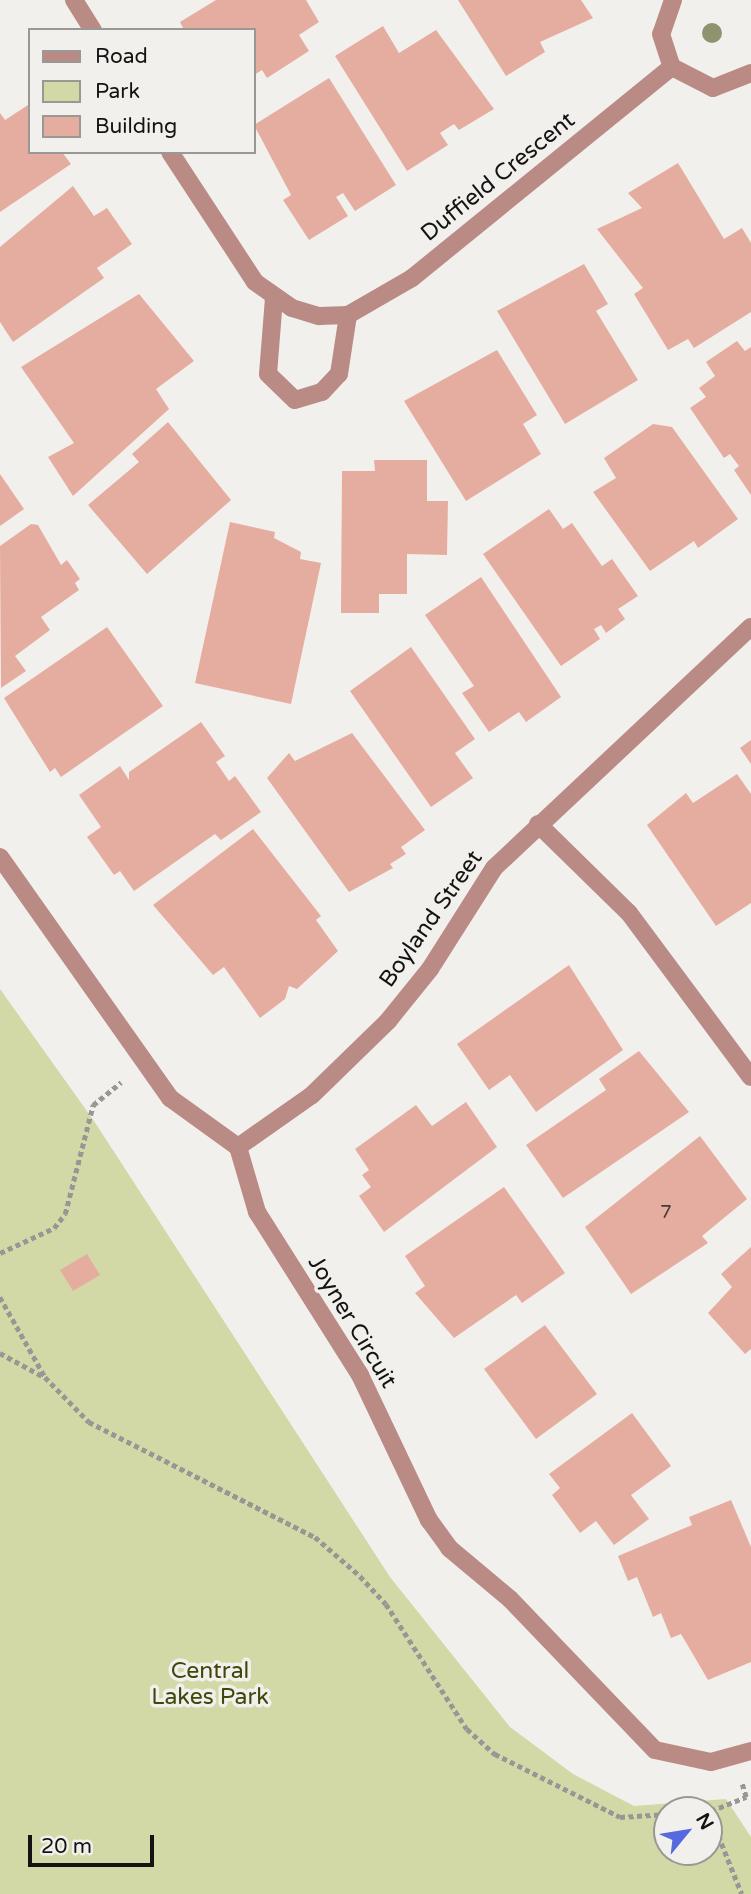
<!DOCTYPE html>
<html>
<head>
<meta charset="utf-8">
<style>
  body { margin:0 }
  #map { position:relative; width:751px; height:1894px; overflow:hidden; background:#f2f0ed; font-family:"Varela Round",sans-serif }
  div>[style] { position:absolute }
  .green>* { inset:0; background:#d3d8a7 }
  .building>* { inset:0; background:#e5ada0 }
  .path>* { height:4.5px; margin-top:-2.25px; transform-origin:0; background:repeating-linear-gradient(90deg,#989794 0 5px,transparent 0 8.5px) }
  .lane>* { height:18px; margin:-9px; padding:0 9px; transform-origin:9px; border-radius:9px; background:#b98b84 }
  .street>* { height:18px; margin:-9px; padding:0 9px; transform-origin:9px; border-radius:9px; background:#b98b84 }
  .trees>* { width:20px; height:20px; margin:-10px; border-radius:50%; background:#91926f }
  span { translate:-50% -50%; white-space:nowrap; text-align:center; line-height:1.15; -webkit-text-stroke:7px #f2f0ed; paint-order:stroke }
  .number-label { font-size:19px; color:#483a36 }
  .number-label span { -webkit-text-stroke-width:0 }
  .street-label { font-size:23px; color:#141312 }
  .park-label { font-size:23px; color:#424608 }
  .legend { position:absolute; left:28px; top:28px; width:228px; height:126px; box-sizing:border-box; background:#f2f0ed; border:2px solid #999895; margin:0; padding:9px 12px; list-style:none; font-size:21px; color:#141312 }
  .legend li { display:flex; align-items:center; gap:14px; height:35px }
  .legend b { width:35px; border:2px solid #999895 }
  .north { position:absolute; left:653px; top:1796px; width:70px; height:70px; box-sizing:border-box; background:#f2f0ed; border:2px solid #999895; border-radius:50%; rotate:60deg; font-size:19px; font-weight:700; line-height:28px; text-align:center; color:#141312 }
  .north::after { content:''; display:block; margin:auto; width:24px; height:32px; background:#556ae0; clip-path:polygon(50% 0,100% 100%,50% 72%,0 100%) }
  .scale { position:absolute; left:28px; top:1835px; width:126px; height:32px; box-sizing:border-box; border:4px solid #141312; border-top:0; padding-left:9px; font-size:21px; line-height:24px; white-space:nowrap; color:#141312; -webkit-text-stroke:5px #f2f0ed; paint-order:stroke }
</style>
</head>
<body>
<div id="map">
  <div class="green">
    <i style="clip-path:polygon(evenodd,0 989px,94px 1121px,390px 1577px,510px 1727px,573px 1774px,634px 1806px,726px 1799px,751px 1837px,751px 1894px,0 1894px,0 989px,667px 1810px,709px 1810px,709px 1852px,667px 1852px,667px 1810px)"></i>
  </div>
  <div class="building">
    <i style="clip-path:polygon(216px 0,306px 0,319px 22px,299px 35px,309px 51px,267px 78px,262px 70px,254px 75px,254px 30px,184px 30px,180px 22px)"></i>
    <i style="clip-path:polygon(458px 0,581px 0,593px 18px,540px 42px,545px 52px,506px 76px)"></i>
    <i style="clip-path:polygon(383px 26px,399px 53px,436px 30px,494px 109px,459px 130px,454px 124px,440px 133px,448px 145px,407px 171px,335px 56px)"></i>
    <i style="clip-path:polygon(329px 78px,396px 185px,355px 211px,343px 193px,336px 197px,348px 216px,309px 240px,283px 200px,291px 195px,254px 125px)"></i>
    <i style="clip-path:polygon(28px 105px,30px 152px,62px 152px,71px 164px,0 212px,0 113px,5px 120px)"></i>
    <i style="clip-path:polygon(678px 163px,724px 239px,742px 228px,751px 243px,751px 312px,694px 348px,688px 339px,668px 350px,634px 294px,643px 288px,597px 229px,642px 208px,628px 193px)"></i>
    <i style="clip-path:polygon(73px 186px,94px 216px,107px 208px,132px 244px,97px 268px,104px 278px,13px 342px,0 322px,0 247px)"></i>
    <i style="clip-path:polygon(584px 264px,608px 304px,596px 311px,638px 380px,565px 424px,497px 311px)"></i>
    <i style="clip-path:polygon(139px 294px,194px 361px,156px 389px,169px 409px,73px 496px,48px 457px,74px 443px,21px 367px)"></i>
    <i style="clip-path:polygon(737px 341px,745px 351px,751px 347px,751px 495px,734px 470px,739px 466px,730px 454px,724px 458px,690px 408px,706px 397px,699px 388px,715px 376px,706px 362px)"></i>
    <i style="clip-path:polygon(497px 350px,537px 415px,523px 424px,541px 454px,466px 501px,404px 401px)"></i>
    <i style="clip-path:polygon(168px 422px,231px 500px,147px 574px,88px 505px,139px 462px,132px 454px)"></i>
    <i style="clip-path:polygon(653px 424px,672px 427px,738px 519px,698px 548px,694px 541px,650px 571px,593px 492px,616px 478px,604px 458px)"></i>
    <i style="clip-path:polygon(374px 460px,427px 460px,427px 501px,448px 501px,447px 555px,407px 554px,407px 594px,379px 594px,379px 613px,341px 613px,342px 471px,375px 471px)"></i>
    <i style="clip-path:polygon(0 474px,24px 509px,0 526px)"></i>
    <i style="clip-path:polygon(549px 509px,563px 529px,572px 523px,602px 566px,612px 559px,638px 596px,618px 609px,625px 619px,606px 633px,601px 625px,594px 629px,600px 639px,561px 666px,483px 554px)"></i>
    <i style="clip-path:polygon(230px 522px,275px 532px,274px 538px,301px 552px,300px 559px,321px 563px,291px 704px,195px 683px)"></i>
    <i style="clip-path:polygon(31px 524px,38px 525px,61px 565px,67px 560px,80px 579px,75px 583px,79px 590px,41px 617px,50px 630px,15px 656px,26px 671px,1px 688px,0 546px)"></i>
    <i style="clip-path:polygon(481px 577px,561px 697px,526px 722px,519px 712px,489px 732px,462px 693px,474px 686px,425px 615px)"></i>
    <i style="clip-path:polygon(107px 627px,163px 706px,61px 777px,55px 768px,50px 772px,4px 698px)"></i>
    <i style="clip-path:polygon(411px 647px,475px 739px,455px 753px,473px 778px,431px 807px,350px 691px)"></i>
    <i style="clip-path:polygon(201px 722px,225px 756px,216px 762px,229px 781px,235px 776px,261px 812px,221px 840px,215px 834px,134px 891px,120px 871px,114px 875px,87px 837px,101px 827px,79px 795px,120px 766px,129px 780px,129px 772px)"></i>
    <i style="clip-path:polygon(352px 733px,425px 830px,401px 847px,406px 854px,390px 864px,393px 868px,349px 892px,267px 778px,289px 753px,295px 761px)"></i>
    <i style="clip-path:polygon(751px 740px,751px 764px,740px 748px)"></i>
    <i style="clip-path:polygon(737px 774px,751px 794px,751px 903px,716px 926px,647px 825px,686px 793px,693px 803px)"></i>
    <i style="clip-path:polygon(253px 829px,321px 916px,316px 920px,338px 951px,297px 989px,289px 986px,285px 999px,260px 1018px,224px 967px,213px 975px,153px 905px)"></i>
    <i style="clip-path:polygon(569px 965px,623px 1050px,536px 1112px,510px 1075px,489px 1090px,457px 1044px)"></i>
    <i style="clip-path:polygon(639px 1051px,689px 1112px,563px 1198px,526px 1145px,606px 1090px,599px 1079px)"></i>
    <i style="clip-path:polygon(466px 1102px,497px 1147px,384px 1232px,359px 1196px,371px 1187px,362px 1175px,369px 1170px,355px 1149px,416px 1105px,432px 1126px)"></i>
    <i style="clip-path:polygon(700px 1136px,747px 1199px,702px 1236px,708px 1243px,631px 1294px,585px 1227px)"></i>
    <i style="clip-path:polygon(504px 1187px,565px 1273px,522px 1303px,516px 1295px,454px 1338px,415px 1293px,425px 1286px,405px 1256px)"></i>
    <i style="clip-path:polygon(751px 1247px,751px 1349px,745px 1354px,708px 1313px,732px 1287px,721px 1274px)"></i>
    <i style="clip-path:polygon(87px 1254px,100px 1275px,73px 1291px,60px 1270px)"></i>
    <i style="clip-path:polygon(545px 1325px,597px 1394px,536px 1439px,484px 1369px)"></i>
    <i style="clip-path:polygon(632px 1413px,671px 1466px,631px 1495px,649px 1519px,614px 1545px,596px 1521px,580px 1533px,552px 1495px,560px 1488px,549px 1474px)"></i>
    <i style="clip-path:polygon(731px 1500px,751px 1547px,751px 1662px,708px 1680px,681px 1634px,671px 1638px,661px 1613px,653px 1617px,637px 1577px,628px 1581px,618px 1556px,692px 1525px,689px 1517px)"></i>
  </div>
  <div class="path">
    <i style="left:0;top:1253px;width:60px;rotate:-24.8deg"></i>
    <i style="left:54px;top:1228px;width:18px;rotate:-52deg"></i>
    <i style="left:65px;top:1214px;width:113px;rotate:-75.6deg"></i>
    <i style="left:93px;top:1105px;width:36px;rotate:-39deg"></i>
    <i style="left:0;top:1297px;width:92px;rotate:60.6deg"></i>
    <i style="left:45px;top:1377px;width:63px;rotate:45.6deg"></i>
    <i style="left:89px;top:1422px;width:254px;rotate:27deg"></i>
    <i style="left:315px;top:1537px;width:60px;rotate:40.9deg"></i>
    <i style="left:360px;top:1576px;width:38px;rotate:47deg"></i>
    <i style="left:386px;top:1604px;width:149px;rotate:57.1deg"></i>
    <i style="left:467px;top:1729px;width:38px;rotate:42deg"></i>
    <i style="left:495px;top:1754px;width:140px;rotate:26.7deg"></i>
    <i style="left:620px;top:1817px;width:47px;rotate:-3.7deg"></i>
    <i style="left:0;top:1353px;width:50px;rotate:28.6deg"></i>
    <i style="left:711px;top:1811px;width:38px;rotate:-22deg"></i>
    <i style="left:746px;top:1797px;width:14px;rotate:-107deg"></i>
    <i style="left:709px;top:1812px;width:88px;rotate:68.1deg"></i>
  </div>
  <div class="lane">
    <i style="left:274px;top:298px;width:76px;rotate:94.5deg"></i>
    <i style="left:268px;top:374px;width:37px;rotate:44deg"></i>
    <i style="left:295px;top:400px;width:28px;rotate:-17deg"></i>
    <i style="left:322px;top:392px;width:25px;rotate:-47deg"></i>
    <i style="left:339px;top:374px;width:60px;rotate:-81.3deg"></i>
  </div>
  <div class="street">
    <i style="left:74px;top:0;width:36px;rotate:58deg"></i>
    <i style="left:673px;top:0;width:36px;rotate:109deg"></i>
    <i style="left:661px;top:34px;width:35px;rotate:72deg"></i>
    <i style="left:672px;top:67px;width:46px;rotate:27.1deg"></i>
    <i style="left:713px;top:88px;width:41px;rotate:-21.5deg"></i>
    <i style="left:170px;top:152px;width:155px;rotate:56.8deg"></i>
    <i style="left:255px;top:282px;width:45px;rotate:35.1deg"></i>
    <i style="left:292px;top:308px;width:28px;rotate:17deg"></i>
    <i style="left:319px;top:316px;width:29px;rotate:-2deg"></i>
    <i style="left:348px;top:315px;width:74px;rotate:-30deg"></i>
    <i style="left:412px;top:278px;width:335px;rotate:-39.1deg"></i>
    <i style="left:538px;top:824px;width:127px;rotate:44.4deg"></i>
    <i style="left:629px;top:913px;width:204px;rotate:53.4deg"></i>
    <i style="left:0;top:857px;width:295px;rotate:54.8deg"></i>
    <i style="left:170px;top:1098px;width:84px;rotate:35.8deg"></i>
    <i style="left:238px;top:1147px;width:68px;rotate:73.7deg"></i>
    <i style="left:257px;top:1212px;width:193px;rotate:57.7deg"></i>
    <i style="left:360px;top:1375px;width:161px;rotate:64.6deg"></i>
    <i style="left:429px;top:1520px;width:34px;rotate:54deg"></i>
    <i style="left:449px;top:1548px;width:80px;rotate:39.9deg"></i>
    <i style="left:510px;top:1599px;width:209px;rotate:46.2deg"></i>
    <i style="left:655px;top:1750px;width:57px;rotate:12.1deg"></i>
    <i style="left:711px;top:1762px;width:41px;rotate:-15.4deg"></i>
    <i style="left:238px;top:1147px;width:90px;rotate:-35.1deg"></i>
    <i style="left:312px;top:1095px;width:106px;rotate:-44.2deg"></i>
    <i style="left:388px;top:1021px;width:67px;rotate:-51.1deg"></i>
    <i style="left:430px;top:969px;width:120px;rotate:-57.6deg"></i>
    <i style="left:494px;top:868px;width:352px;rotate:-43.2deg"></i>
  </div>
  <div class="trees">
    <i style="left:712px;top:33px"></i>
  </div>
  <div class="number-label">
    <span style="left:666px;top:1213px">7</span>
  </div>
  <div class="street-label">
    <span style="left:498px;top:177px;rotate:-39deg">Duffield Crescent</span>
    <span style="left:431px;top:919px;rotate:-55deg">Boyland Street</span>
    <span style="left:352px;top:1322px;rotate:59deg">Joyner Circuit</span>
  </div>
  <div class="park-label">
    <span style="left:210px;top:1684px">Central<br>Lakes Park</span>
  </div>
  <ul class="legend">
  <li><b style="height:9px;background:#b98b84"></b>Road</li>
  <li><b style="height:19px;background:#d3d8a7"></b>Park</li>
  <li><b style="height:19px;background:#e5ada0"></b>Building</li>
  </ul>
  <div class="north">N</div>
  <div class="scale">20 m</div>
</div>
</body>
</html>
